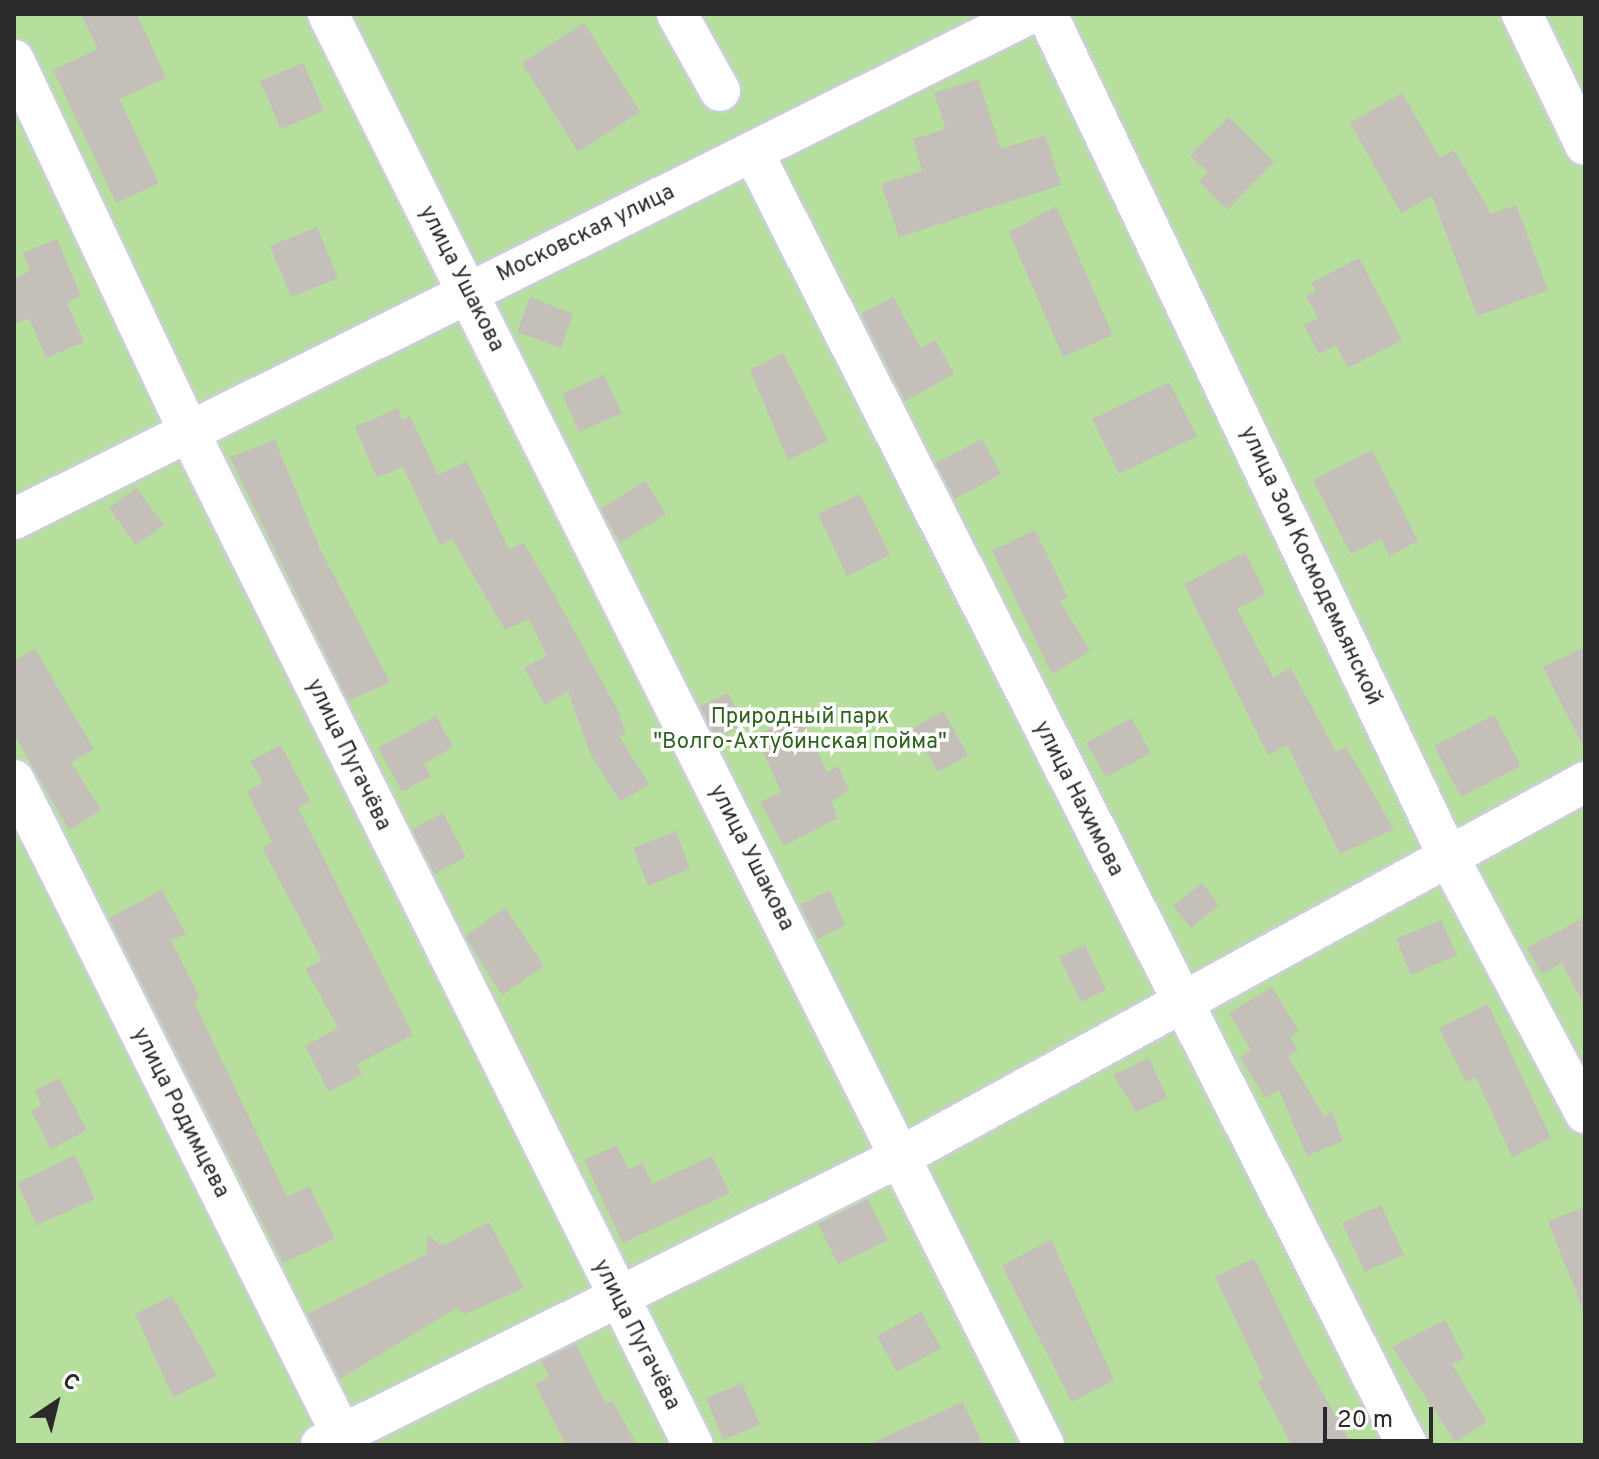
<!DOCTYPE html>
<html>
<head>
<meta charset="utf-8">
<style>
  body { margin:0 }
  #map { position:relative; width:1599px; height:1459px; overflow:hidden; background:#ebe4dd; font-family:Overpass,sans-serif }
  div>[style] { position:absolute }
  .green>* { inset:0; background:#b6de9d }
  .building>* { inset:0; background:#c4bfb8 }
  .roads { filter:drop-shadow(2px 0 #cbcfdb) drop-shadow(-2px 0 #cbcfdb) drop-shadow(0 2px #cbcfdb) drop-shadow(0 -2px #cbcfdb) }
  .minor>* { height:40px; margin:-20px; padding:0 20px; transform-origin:20px; border-radius:20px; background:#fff }
  span { translate:-50% -50%; white-space:nowrap; text-align:center; line-height:1.15; -webkit-text-stroke:7px #fff; paint-order:stroke }
  .street-label { font-size:22px; color:#2a2a2a }
  .park-label { font-size:22px; color:#30621f }
  .frame { position:absolute; inset:0; border:16px solid #2a2a2a; pointer-events:none }
  .north { position:absolute; left:16px; top:1363px; width:80px; height:80px; -webkit-text-stroke:6px #fff; paint-order:stroke; rotate:35deg; font-size:22px; font-weight:700; line-height:32px; text-align:center; color:#2a2a2a }
  .north::after { content:''; display:block; margin:auto; width:28px; height:36px; background:#2a2a2a; clip-path:polygon(50% 0,100% 100%,50% 72%,0 100%) }
  .scale { position:absolute; left:1323px; top:1407px; width:110px; height:36px; box-sizing:border-box; border:4px solid #2a2a2a; border-top:0; padding-left:10px; font-size:24px; line-height:28px; white-space:nowrap; color:#2a2a2a; -webkit-text-stroke:6px #fff; paint-order:stroke }
</style>
</head>
<body>
<div id="map">
  <div class="green">
    <i style="clip-path:polygon(14px 14px,1585px 14px,1585px 1445px,14px 1445px)"></i>
  </div>
  <div class="building">
    <i style="clip-path:polygon(81px 14px,137px 14px,166px 78px,119px 99px,159px 183px,116px 203px,53px 70px,98px 49px)"></i>
    <i style="clip-path:polygon(584px 23px,640px 112px,578px 152px,522px 63px)"></i>
    <i style="clip-path:polygon(303px 63px,324px 110px,281px 129px,260px 81px)"></i>
    <i style="clip-path:polygon(978px 79px,1001px 149px,1045px 135px,1061px 185px,899px 237px,881px 184px,922px 171px,913px 139px,946px 129px,934px 93px)"></i>
    <i style="clip-path:polygon(1402px 93px,1440px 158px,1454px 150px,1491px 214px,1516px 205px,1548px 290px,1477px 316px,1432px 196px,1401px 213px,1350px 123px)"></i>
    <i style="clip-path:polygon(1229px 117px,1274px 162px,1227px 210px,1199px 181px,1208px 173px,1190px 155px)"></i>
    <i style="clip-path:polygon(1056px 206px,1113px 335px,1063px 357px,1009px 232px)"></i>
    <i style="clip-path:polygon(317px 227px,338px 278px,291px 297px,270px 246px)"></i>
    <i style="clip-path:polygon(57px 239px,81px 296px,67px 302px,84px 342px,46px 358px,29px 318px,14px 325px,14px 278px,30px 271px,23px 253px)"></i>
    <i style="clip-path:polygon(1359px 258px,1402px 340px,1348px 368px,1336px 345px,1319px 354px,1304px 325px,1318px 318px,1306px 296px,1316px 291px,1311px 283px)"></i>
    <i style="clip-path:polygon(530px 297px,573px 314px,561px 348px,517px 332px)"></i>
    <i style="clip-path:polygon(893px 297px,921px 348px,935px 340px,954px 374px,905px 401px,861px 314px)"></i>
    <i style="clip-path:polygon(783px 353px,828px 441px,788px 460px,750px 370px)"></i>
    <i style="clip-path:polygon(604px 375px,622px 413px,579px 432px,562px 394px)"></i>
    <i style="clip-path:polygon(1169px 382px,1197px 436px,1119px 474px,1092px 419px)"></i>
    <i style="clip-path:polygon(398px 408px,402px 420px,410px 416px,438px 475px,467px 461px,509px 550px,523px 542px,555px 596px,617px 709px,626px 734px,619px 736px,649px 784px,620px 802px,590px 753px,568px 691px,545px 705px,524px 668px,547px 656px,529px 619px,505px 630px,452px 539px,440px 545px,403px 467px,377px 478px,355px 427px)"></i>
    <i style="clip-path:polygon(982px 439px,1001px 474px,955px 499px,936px 463px)"></i>
    <i style="clip-path:polygon(275px 440px,320px 549px,390px 682px,348px 701px,230px 457px)"></i>
    <i style="clip-path:polygon(1372px 450px,1418px 541px,1389px 556px,1381px 539px,1351px 554px,1313px 480px)"></i>
    <i style="clip-path:polygon(645px 481px,666px 514px,620px 543px,601px 509px)"></i>
    <i style="clip-path:polygon(136px 488px,164px 525px,136px 545px,109px 508px)"></i>
    <i style="clip-path:polygon(860px 494px,890px 555px,847px 576px,818px 514px)"></i>
    <i style="clip-path:polygon(1035px 530px,1068px 597px,1060px 601px,1090px 651px,1052px 674px,992px 551px)"></i>
    <i style="clip-path:polygon(1245px 552px,1266px 594px,1237px 609px,1273px 677px,1291px 668px,1336px 752px,1346px 747px,1394px 829px,1340px 854px,1287px 745px,1268px 755px,1184px 584px)"></i>
    <i style="clip-path:polygon(1585px 647px,1585px 750px,1543px 667px)"></i>
    <i style="clip-path:polygon(35px 649px,94px 749px,71px 762px,101px 810px,69px 830px,14px 734px,14px 661px)"></i>
    <i style="clip-path:polygon(728px 693px,743px 725px,716px 739px,700px 706px)"></i>
    <i style="clip-path:polygon(943px 711px,968px 755px,938px 772px,913px 728px)"></i>
    <i style="clip-path:polygon(800px 715px,827px 772px,838px 766px,849px 790px,832px 801px,837px 818px,784px 846px,760px 802px,781px 792px,756px 735px)"></i>
    <i style="clip-path:polygon(1494px 715px,1521px 766px,1461px 797px,1434px 746px)"></i>
    <i style="clip-path:polygon(436px 716px,453px 747px,424px 764px,431px 776px,402px 792px,378px 748px)"></i>
    <i style="clip-path:polygon(1131px 718px,1151px 753px,1106px 777px,1086px 743px)"></i>
    <i style="clip-path:polygon(281px 745px,310px 801px,298px 808px,413px 1035px,357px 1064px,362px 1074px,329px 1092px,305px 1046px,338px 1028px,306px 969px,322px 960px,262px 848px,272px 842px,247px 792px,263px 783px,250px 761px)"></i>
    <i style="clip-path:polygon(443px 813px,466px 857px,435px 874px,412px 829px)"></i>
    <i style="clip-path:polygon(676px 831px,690px 869px,648px 886px,633px 848px)"></i>
    <i style="clip-path:polygon(1202px 883px,1219px 905px,1191px 928px,1173px 906px)"></i>
    <i style="clip-path:polygon(162px 890px,186px 934px,171px 941px,200px 998px,194px 1002px,287px 1197px,309px 1186px,335px 1238px,283px 1263px,109px 918px)"></i>
    <i style="clip-path:polygon(830px 890px,845px 925px,818px 939px,800px 905px)"></i>
    <i style="clip-path:polygon(505px 908px,544px 966px,502px 995px,465px 936px)"></i>
    <i style="clip-path:polygon(1585px 917px,1585px 1007px,1562px 963px,1542px 974px,1527px 948px)"></i>
    <i style="clip-path:polygon(1441px 920px,1457px 955px,1411px 975px,1396px 939px)"></i>
    <i style="clip-path:polygon(1085px 945px,1106px 990px,1081px 1002px,1059px 957px)"></i>
    <i style="clip-path:polygon(1272px 987px,1299px 1031px,1290px 1037px,1298px 1050px,1288px 1056px,1324px 1116px,1332px 1112px,1343px 1141px,1307px 1156px,1279px 1090px,1265px 1098px,1240px 1057px,1251px 1050px,1229px 1013px)"></i>
    <i style="clip-path:polygon(1488px 1004px,1551px 1138px,1512px 1157px,1476px 1077px,1466px 1082px,1439px 1028px)"></i>
    <i style="clip-path:polygon(1149px 1058px,1167px 1098px,1136px 1112px,1113px 1075px)"></i>
    <i style="clip-path:polygon(59px 1078px,87px 1130px,51px 1149px,31px 1111px,42px 1105px,35px 1091px)"></i>
    <i style="clip-path:polygon(617px 1145px,629px 1170px,642px 1163px,652px 1184px,712px 1156px,730px 1193px,623px 1243px,584px 1160px)"></i>
    <i style="clip-path:polygon(75px 1155px,95px 1199px,37px 1225px,17px 1183px)"></i>
    <i style="clip-path:polygon(868px 1199px,888px 1240px,838px 1264px,818px 1224px)"></i>
    <i style="clip-path:polygon(1381px 1205px,1404px 1255px,1365px 1272px,1342px 1223px)"></i>
    <i style="clip-path:polygon(1585px 1207px,1585px 1310px,1583px 1310px,1548px 1221px)"></i>
    <i style="clip-path:polygon(489px 1222px,524px 1288px,465px 1314px,456px 1308px,340px 1379px,307px 1314px,427px 1254px,427px 1235px,443px 1246px)"></i>
    <i style="clip-path:polygon(1051px 1239px,1114px 1380px,1072px 1402px,1002px 1266px)"></i>
    <i style="clip-path:polygon(1254px 1258px,1303px 1358px,1352px 1445px,1292px 1445px,1258px 1382px,1264px 1379px,1215px 1277px)"></i>
    <i style="clip-path:polygon(172px 1296px,217px 1376px,173px 1397px,135px 1314px)"></i>
    <i style="clip-path:polygon(921px 1312px,941px 1348px,897px 1372px,877px 1336px)"></i>
    <i style="clip-path:polygon(1445px 1320px,1465px 1358px,1452px 1364px,1487px 1422px,1455px 1442px,1392px 1347px)"></i>
    <i style="clip-path:polygon(576px 1344px,606px 1404px,612px 1400px,637px 1445px,566px 1445px,535px 1384px,549px 1377px,541px 1361px)"></i>
    <i style="clip-path:polygon(742px 1383px,760px 1424px,723px 1440px,706px 1398px)"></i>
    <i style="clip-path:polygon(963px 1402px,983px 1445px,867px 1445px,936px 1414px)"></i>
  </div>
  <div class="roads">
    <div class="minor">
      <i style="left:328px;top:14px;width:1600px;rotate:63.42deg"></i>
      <i style="left:677px;top:14px;width:88px;rotate:60.8deg"></i>
      <i style="left:1047px;top:14px;width:937px;rotate:64.53deg"></i>
      <i style="left:1450px;top:860px;width:287px;rotate:61.9deg"></i>
      <i style="left:1522px;top:14px;width:145px;rotate:64.3deg"></i>
      <i style="left:14px;top:60px;width:411px;rotate:64.8deg"></i>
      <i style="left:189px;top:432px;width:1131px;rotate:63.55deg"></i>
      <i style="left:753px;top:152px;width:1449px;rotate:63.17deg"></i>
      <i style="left:14px;top:519px;width:1134px;rotate:-26.45deg"></i>
      <i style="left:14px;top:780px;width:744px;rotate:63.4deg"></i>
      <i style="left:321px;top:1445px;width:647px;rotate:-26.45deg"></i>
      <i style="left:900px;top:1157px;width:781px;rotate:-28.7deg"></i>
    </div>
  </div>
  <div class="street-label">
    <span style="left:586px;top:234px;rotate:-26deg">Московская улица</span>
    <span style="left:461px;top:279px;rotate:63deg">улица Ушакова</span>
    <span style="left:1310px;top:566px;rotate:65deg">улица Зои Космодемьянской</span>
    <span style="left:348px;top:755px;rotate:64deg">улица Пугачёва</span>
    <span style="left:1078px;top:799px;rotate:63deg">улица Нахимова</span>
    <span style="left:751px;top:858px;rotate:63deg">улица Ушакова</span>
    <span style="left:180px;top:1113px;rotate:63deg">улица Родимцева</span>
    <span style="left:636px;top:1335px;rotate:63deg">улица Пугачёва</span>
  </div>
  <div class="park-label">
    <span style="left:800px;top:730px">Природный парк<br>"Волго-Ахтубинская пойма"</span>
  </div>
  <div class="frame"></div>
  <div class="north">С</div>
  <div class="scale">20 m</div>
</div>
</body>
</html>
